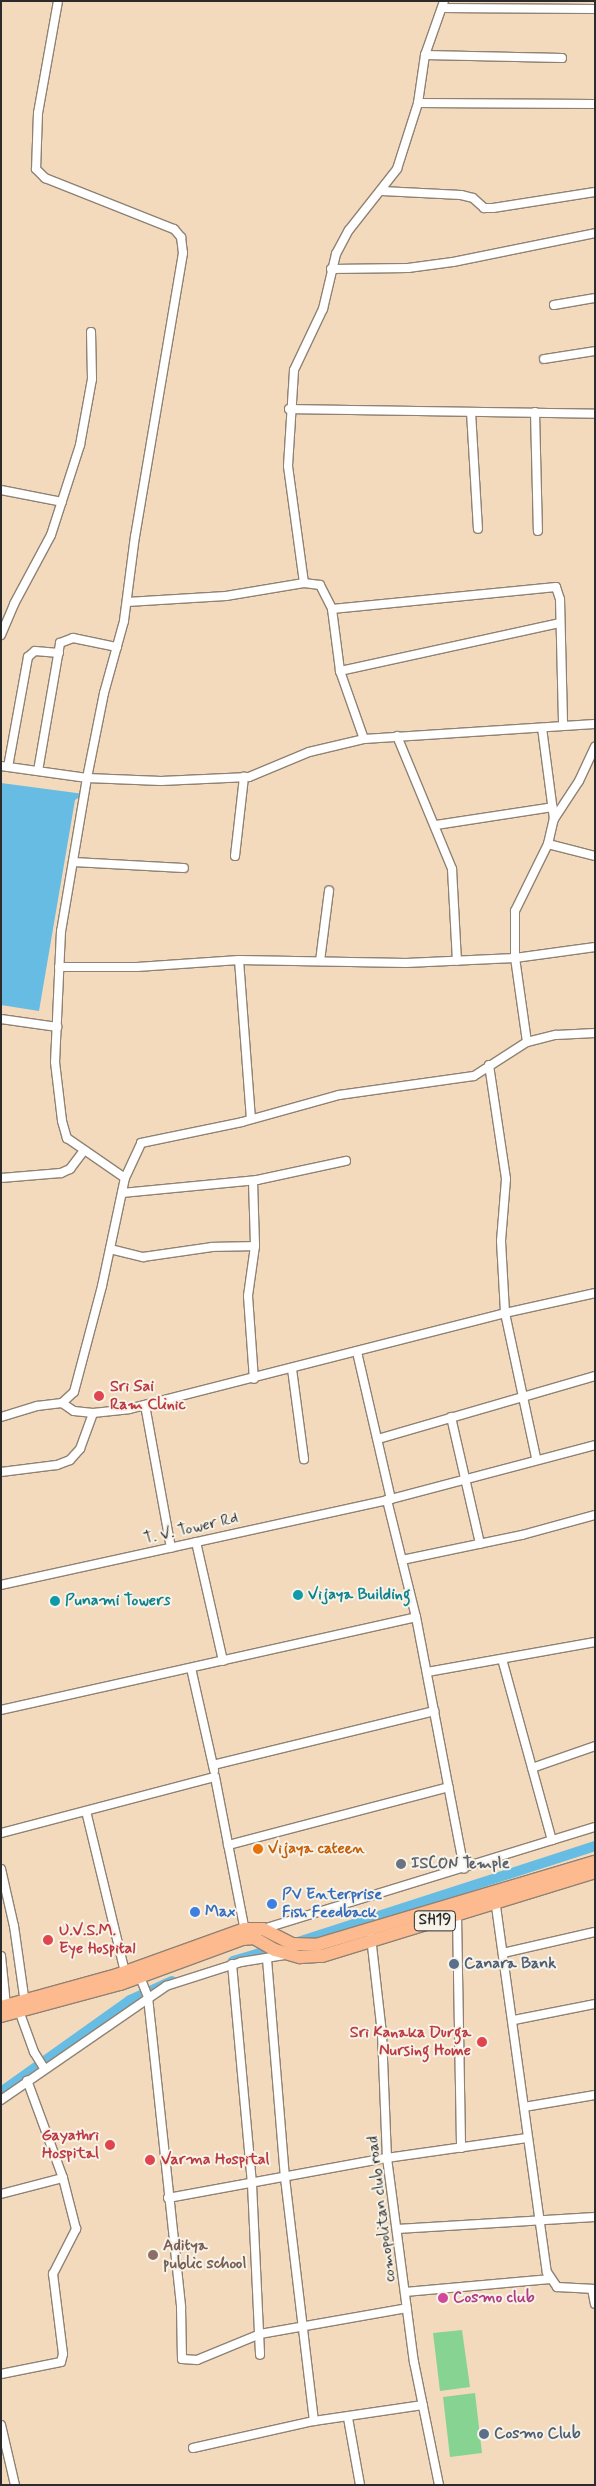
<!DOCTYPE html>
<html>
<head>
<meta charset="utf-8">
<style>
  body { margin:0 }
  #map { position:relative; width:596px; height:2486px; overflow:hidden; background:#f3dabc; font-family:Mynerve,sans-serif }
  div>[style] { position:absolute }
  .green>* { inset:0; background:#87d492 }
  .water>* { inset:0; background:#66bce2 }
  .canal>* { height:10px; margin:-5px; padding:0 5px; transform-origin:5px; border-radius:5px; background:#66bce2 }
  .roads { filter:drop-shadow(1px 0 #8f8274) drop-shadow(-1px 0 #8f8274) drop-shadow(0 1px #8f8274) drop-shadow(0 -1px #8f8274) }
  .street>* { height:8px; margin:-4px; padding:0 4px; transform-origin:4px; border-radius:4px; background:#fff }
  .primary>* { height:12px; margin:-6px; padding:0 6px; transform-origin:6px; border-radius:6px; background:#fcba8e }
  .dots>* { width:14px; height:14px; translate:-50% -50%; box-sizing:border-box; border:2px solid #f7f3e8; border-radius:50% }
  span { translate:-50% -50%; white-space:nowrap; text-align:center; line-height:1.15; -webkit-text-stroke:4px #f7f3e8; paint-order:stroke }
  .shield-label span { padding:1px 4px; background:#f7f3e8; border:1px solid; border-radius:4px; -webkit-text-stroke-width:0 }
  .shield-label { font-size:15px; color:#2b2b2b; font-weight:700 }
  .health-label { font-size:16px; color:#be3a42; font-weight:700 }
  .left { translate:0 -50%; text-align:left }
  .right { translate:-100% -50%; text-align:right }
  .street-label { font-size:16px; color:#2b2b2b }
  .culture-label { font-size:16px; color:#0d838f; font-weight:700 }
  .food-label { font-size:16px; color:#c56008; font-weight:700 }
  .worship-label { font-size:16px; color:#5b616d; font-weight:700 }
  .shop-label { font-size:16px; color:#366cbe; font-weight:700 }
  .service-label { font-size:16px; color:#4e5e75; font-weight:700 }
  .education-label { font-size:16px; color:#785e54; font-weight:700 }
  .hotel-label { font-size:16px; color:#b23c85; font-weight:700 }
  .frame { position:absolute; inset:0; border:2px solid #2b2b2b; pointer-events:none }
</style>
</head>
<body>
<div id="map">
  <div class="green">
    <i style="clip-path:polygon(462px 2330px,470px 2387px,440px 2391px,433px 2333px)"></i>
    <i style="clip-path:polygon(475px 2393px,482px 2453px,450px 2457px,443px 2397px)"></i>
  </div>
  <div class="water">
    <i style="clip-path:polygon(1px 783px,84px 794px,75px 800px,39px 1011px,1px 1005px)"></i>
  </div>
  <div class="canal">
    <i style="left:298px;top:1942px;width:312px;rotate:-17.9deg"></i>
    <i style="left:233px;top:1961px;width:46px;rotate:-16.5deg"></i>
    <i style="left:1px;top:2092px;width:158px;rotate:-35.5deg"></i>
    <i style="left:130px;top:2000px;width:46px;rotate:-24.3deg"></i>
  </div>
  <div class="roads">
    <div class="street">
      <i style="left:58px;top:1px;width:114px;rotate:100.1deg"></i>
      <i style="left:38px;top:113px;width:56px;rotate:92deg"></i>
      <i style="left:36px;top:169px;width:13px;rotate:45deg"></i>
      <i style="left:45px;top:178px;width:139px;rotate:21.6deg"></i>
      <i style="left:174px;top:229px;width:11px;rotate:49deg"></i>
      <i style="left:181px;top:237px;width:16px;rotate:83deg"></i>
      <i style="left:183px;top:253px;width:287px;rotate:99.6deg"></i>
      <i style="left:135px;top:536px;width:86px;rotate:97.4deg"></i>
      <i style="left:124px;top:621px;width:75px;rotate:105.5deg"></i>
      <i style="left:104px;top:693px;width:87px;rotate:101.3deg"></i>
      <i style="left:87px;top:778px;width:155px;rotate:99.6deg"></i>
      <i style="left:61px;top:931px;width:131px;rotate:92.6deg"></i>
      <i style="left:55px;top:1062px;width:59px;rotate:83.2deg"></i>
      <i style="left:62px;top:1121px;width:18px;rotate:74deg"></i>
      <i style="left:67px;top:1138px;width:70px;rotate:34.6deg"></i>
      <i style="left:442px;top:8px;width:153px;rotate:0.4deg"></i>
      <i style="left:425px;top:55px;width:137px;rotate:1.3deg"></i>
      <i style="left:418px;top:103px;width:177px;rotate:0.3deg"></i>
      <i style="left:382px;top:191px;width:79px;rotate:2.9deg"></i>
      <i style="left:461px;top:195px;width:12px;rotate:14deg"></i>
      <i style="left:473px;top:198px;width:15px;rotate:42deg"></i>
      <i style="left:484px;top:208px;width:9px"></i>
      <i style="left:493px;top:208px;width:103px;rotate:-8.9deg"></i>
      <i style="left:331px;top:269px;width:77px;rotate:-0.7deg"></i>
      <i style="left:408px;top:268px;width:45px;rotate:-7.6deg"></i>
      <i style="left:453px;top:262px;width:145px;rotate:-11.5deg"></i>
      <i style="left:554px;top:305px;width:42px;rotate:-9.7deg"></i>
      <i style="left:544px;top:359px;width:52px;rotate:-8.9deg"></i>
      <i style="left:289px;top:409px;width:306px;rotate:0.9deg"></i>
      <i style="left:471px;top:412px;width:117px;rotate:86.6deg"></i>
      <i style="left:535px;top:412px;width:119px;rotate:88.6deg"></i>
      <i style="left:1px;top:490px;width:62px;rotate:11.1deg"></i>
      <i style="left:304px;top:583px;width:118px;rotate:-97.8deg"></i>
      <i style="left:288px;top:466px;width:96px;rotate:-86.4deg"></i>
      <i style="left:294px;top:370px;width:68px;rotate:-64.6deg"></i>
      <i style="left:323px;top:309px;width:57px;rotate:-76.7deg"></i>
      <i style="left:336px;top:254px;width:27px;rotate:-62deg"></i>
      <i style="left:349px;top:230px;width:78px;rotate:-51.8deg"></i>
      <i style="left:397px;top:169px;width:69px;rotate:-72.3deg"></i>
      <i style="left:418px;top:103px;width:49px;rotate:-81.7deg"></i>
      <i style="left:425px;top:55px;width:57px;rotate:-70.6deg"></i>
      <i style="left:127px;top:602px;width:99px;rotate:-3.5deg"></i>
      <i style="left:226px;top:596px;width:79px;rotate:-9.5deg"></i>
      <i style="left:304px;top:583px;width:16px;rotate:7deg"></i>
      <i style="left:320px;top:585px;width:27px;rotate:63deg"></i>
      <i style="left:332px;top:609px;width:63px;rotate:82.6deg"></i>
      <i style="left:340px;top:671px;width:72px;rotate:70.6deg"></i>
      <i style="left:332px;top:609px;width:225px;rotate:-5.6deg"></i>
      <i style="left:556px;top:587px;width:13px;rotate:72deg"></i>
      <i style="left:560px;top:599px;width:127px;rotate:88.6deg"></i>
      <i style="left:1px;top:635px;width:34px;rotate:-67deg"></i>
      <i style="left:14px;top:604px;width:78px;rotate:-61.8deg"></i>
      <i style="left:51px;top:535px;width:95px;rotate:-72.1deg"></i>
      <i style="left:80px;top:445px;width:67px;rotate:-79.7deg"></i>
      <i style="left:92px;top:379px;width:47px;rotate:-91.2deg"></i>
      <i style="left:340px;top:671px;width:225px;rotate:-12.3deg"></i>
      <i style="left:397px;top:736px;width:144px;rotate:67.5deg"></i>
      <i style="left:452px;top:869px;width:92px;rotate:86.9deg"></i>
      <i style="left:1px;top:766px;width:87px;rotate:7.9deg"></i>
      <i style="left:87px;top:778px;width:74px;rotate:2.3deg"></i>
      <i style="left:161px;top:781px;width:88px;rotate:-2.6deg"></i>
      <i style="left:249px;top:777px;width:65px;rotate:-22.6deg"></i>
      <i style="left:309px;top:752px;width:57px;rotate:-13.3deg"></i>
      <i style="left:364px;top:739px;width:231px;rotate:-3.7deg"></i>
      <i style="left:8px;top:767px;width:112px;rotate:-79.7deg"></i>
      <i style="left:28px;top:657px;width:9px;rotate:-41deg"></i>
      <i style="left:35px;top:651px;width:24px;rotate:5deg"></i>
      <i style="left:38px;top:771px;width:130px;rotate:-80.2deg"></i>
      <i style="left:60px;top:643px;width:14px;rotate:-21deg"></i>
      <i style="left:73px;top:638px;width:45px;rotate:11.6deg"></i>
      <i style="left:554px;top:819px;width:45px;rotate:-56.7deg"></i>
      <i style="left:579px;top:781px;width:38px;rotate:-65deg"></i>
      <i style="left:436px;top:825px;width:118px;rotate:-8.7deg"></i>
      <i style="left:548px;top:844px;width:49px;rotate:14.3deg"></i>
      <i style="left:235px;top:856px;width:80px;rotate:-83.5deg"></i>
      <i style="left:73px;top:862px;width:111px;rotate:3.1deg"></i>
      <i style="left:239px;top:960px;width:159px;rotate:85.7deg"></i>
      <i style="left:320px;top:961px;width:71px;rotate:-82.7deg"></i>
      <i style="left:59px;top:967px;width:78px"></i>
      <i style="left:137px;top:967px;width:102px;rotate:-3.9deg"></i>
      <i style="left:239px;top:960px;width:167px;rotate:1deg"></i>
      <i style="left:406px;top:963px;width:109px;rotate:-2.6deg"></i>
      <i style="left:515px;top:958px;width:81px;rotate:-7.8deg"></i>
      <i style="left:1px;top:1019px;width:57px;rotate:8.1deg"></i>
      <i style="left:527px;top:1042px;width:85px;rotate:-98.1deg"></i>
      <i style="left:515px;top:958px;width:47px;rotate:-90deg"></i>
      <i style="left:515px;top:911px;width:75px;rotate:-63.8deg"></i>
      <i style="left:548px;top:844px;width:26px;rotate:-77deg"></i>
      <i style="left:554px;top:819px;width:92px;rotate:-97.5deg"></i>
      <i style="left:489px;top:1065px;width:115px;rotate:81.5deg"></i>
      <i style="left:506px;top:1179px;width:62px;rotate:94.6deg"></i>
      <i style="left:501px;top:1241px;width:72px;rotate:86.8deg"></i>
      <i style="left:505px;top:1313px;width:148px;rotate:77.9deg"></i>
      <i style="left:1px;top:1178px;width:60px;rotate:-4.8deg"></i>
      <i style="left:61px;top:1173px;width:10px;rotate:-24deg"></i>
      <i style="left:70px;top:1169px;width:21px;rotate:-53deg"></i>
      <i style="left:253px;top:1181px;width:65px;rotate:88.2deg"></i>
      <i style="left:255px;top:1246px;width:50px;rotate:98deg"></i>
      <i style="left:248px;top:1296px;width:83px;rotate:85.9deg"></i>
      <i style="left:122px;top:1193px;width:136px;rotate:-5.5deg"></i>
      <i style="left:257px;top:1180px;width:91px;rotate:-12.1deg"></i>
      <i style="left:110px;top:1249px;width:34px;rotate:14deg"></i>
      <i style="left:143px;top:1257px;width:70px;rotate:-8.2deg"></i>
      <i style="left:212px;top:1247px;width:43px;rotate:-1.3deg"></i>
      <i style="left:357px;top:1352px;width:151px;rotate:77deg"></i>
      <i style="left:292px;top:1369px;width:91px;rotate:82.4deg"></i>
      <i style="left:62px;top:1403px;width:14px;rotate:34deg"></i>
      <i style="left:74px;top:1411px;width:19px;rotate:6deg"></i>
      <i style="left:93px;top:1413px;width:36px;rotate:-6deg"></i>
      <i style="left:129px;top:1409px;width:388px;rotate:-14.3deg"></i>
      <i style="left:505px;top:1313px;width:92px;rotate:-12.5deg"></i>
      <i style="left:145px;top:1405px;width:145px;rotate:79.7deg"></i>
      <i style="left:1px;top:1417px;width:38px;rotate:-17deg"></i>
      <i style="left:37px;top:1406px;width:25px;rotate:-7deg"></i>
      <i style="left:62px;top:1403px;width:16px;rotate:-43deg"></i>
      <i style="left:74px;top:1392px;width:110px;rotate:-75.2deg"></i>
      <i style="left:102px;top:1286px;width:110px;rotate:-78deg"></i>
      <i style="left:125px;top:1178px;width:38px;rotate:-65deg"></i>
      <i style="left:141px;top:1143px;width:103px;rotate:-11.7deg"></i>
      <i style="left:242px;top:1122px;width:101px;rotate:-15.6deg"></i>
      <i style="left:339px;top:1095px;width:136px;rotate:-8deg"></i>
      <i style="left:474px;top:1076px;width:63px;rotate:-32.7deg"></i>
      <i style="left:527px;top:1042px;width:30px;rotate:-14deg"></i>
      <i style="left:556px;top:1035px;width:39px;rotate:-3deg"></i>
      <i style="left:451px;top:1417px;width:130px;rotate:77.1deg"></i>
      <i style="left:378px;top:1439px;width:226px;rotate:-16.2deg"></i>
      <i style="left:1px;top:1472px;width:56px;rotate:-7.1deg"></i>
      <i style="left:57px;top:1465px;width:14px;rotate:-21deg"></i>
      <i style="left:70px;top:1460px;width:15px;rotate:-48deg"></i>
      <i style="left:80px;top:1449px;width:38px;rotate:-70deg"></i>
      <i style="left:387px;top:1500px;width:121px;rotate:76.1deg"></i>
      <i style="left:416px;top:1617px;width:256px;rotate:79.2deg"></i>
      <i style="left:196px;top:1542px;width:122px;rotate:77.2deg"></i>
      <i style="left:402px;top:1560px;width:123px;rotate:-11.8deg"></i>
      <i style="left:522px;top:1535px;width:76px;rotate:-15.3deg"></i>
      <i style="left:1px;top:1585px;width:395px;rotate:-12.4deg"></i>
      <i style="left:387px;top:1500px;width:215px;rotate:-14.8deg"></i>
      <i style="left:502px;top:1659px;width:188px;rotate:74.6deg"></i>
      <i style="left:191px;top:1668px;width:105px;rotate:77.3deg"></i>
      <i style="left:427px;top:1672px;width:171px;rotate:-10.1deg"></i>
      <i style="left:1px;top:1710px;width:425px;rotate:-12.6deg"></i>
      <i style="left:213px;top:1765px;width:228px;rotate:-13.7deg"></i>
      <i style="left:532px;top:1768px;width:67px;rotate:-19.2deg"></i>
      <i style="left:86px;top:1811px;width:166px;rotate:76.4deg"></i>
      <i style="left:1px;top:1833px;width:221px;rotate:-14.7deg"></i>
      <i style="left:215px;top:1777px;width:158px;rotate:79deg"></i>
      <i style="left:228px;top:1845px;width:228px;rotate:-14.7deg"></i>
      <i style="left:1px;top:1869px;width:58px;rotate:77.2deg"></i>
      <i style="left:14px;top:1926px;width:78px;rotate:81.9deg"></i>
      <i style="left:495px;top:1899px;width:377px;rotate:82.1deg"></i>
      <i style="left:547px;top:2272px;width:18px;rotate:56deg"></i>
      <i style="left:557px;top:2287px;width:38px;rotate:3deg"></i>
      <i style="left:457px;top:1915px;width:233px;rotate:89deg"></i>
      <i style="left:263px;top:1929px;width:347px;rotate:-17.1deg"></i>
      <i style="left:371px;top:1937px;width:98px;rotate:83.5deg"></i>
      <i style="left:382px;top:2034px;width:124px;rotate:87.7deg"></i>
      <i style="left:387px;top:2158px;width:206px;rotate:82.5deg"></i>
      <i style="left:414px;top:2362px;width:126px;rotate:78.5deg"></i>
      <i style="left:503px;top:1953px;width:94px;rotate:-12.9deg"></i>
      <i style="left:1px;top:1956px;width:49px;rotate:84.2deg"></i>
      <i style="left:267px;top:1959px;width:220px;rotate:85.3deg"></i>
      <i style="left:285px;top:2178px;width:245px;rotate:83.2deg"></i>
      <i style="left:232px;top:1964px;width:221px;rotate:84.8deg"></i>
      <i style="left:252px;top:2184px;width:171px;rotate:87.3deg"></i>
      <i style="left:140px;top:1977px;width:22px;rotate:68deg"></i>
      <i style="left:148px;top:1997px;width:28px;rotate:84deg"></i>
      <i style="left:151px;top:2025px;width:284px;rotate:83.9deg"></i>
      <i style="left:181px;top:2307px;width:52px;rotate:88.9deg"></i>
      <i style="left:182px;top:2359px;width:15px;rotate:4deg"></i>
      <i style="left:197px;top:2360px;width:68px;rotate:-22.4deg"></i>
      <i style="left:260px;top:2334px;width:149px;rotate:-10deg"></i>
      <i style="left:18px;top:2008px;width:47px;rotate:70deg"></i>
      <i style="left:34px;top:2052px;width:19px;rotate:58deg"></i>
      <i style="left:514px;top:2020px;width:83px;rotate:-11.2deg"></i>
      <i style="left:1px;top:2100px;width:201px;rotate:-34.6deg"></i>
      <i style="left:166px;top:1986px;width:79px;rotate:-17.7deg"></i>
      <i style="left:241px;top:1962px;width:44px;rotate:-9.2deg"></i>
      <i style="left:524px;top:2107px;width:72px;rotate:-9.6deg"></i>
      <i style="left:1px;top:2194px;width:64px;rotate:-14.5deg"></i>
      <i style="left:168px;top:2198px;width:223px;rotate:-10.4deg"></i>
      <i style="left:387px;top:2158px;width:141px;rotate:-8.1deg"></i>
      <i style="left:397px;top:2229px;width:198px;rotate:-3.5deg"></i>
      <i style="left:592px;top:2289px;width:15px;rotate:79deg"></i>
      <i style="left:405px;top:2292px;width:146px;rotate:-5.1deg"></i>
      <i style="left:1px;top:2374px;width:61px;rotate:-11.3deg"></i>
      <i style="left:61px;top:2362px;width:8px;rotate:-76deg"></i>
      <i style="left:63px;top:2354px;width:81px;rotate:-97.1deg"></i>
      <i style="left:53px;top:2274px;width:51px;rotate:-62.9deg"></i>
      <i style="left:76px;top:2229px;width:53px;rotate:-104.3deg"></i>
      <i style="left:63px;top:2178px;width:104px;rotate:-110.2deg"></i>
      <i style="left:348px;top:2418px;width:68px;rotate:79.8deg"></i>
      <i style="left:1px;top:2425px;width:62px;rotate:76.9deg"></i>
      <i style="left:193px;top:2448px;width:124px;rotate:-12.6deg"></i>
      <i style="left:314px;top:2421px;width:110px;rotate:-8.4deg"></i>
    </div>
    <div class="primary">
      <i style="left:1px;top:2007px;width:120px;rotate:-15.4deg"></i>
      <i style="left:117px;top:1975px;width:136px;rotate:-19.8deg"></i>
      <i style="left:245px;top:1929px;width:18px"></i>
      <i style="left:263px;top:1929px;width:33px;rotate:27deg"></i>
      <i style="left:292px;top:1944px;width:24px;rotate:2deg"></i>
      <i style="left:316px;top:1945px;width:291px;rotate:-16.6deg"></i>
      <i style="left:1px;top:2016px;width:123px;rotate:-15.1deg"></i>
      <i style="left:120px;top:1984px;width:131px;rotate:-20.1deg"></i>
      <i style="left:243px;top:1939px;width:11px;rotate:-5deg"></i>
      <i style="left:254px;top:1938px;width:24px;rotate:30deg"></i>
      <i style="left:275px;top:1950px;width:26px;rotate:16deg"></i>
      <i style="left:300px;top:1957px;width:22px;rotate:-3deg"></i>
      <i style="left:322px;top:1956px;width:286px;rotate:-17.1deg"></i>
    </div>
  </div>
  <div class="dots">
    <i style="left:99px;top:1396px;background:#e0444e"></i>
    <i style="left:298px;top:1595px;background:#0f9aa8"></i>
    <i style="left:55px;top:1601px;background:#0f9aa8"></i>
    <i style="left:258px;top:1849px;background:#e8710a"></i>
    <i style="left:401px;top:1864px;background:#6b7280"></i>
    <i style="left:272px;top:1904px;background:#3f7fe0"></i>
    <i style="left:195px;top:1912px;background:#3f7fe0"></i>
    <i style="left:48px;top:1940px;background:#e0444e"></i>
    <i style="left:454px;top:1964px;background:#5c6f8a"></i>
    <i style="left:482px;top:2042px;background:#e0444e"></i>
    <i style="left:110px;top:2145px;background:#e0444e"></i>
    <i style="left:150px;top:2160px;background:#e0444e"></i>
    <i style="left:153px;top:2255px;background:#8d6e63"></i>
    <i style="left:443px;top:2298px;background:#d1479c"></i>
    <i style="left:484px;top:2434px;background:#5c6f8a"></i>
  </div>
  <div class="shield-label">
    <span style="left:435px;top:1921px">SH19</span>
  </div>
  <div class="health-label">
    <span class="left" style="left:110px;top:1396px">Sri Sai<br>Ram Clinic</span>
    <span class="left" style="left:59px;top:1940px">U.V.S.M.<br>Eye Hospital</span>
    <span class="right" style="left:471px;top:2042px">Sri Kanaka Durga<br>Nursing Home</span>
    <span class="right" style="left:99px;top:2145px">Gayathri<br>Hospital</span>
    <span class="left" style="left:161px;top:2160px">Varma Hospital</span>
  </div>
  <div class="street-label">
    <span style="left:191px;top:1529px;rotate:-13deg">T. V. Tower Rd</span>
    <span style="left:382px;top:2209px;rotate:-97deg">comopolitan club road</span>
  </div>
  <div class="culture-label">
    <span class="left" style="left:308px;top:1595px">Vijaya Building</span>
    <span class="left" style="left:65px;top:1601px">Punami Towers</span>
  </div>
  <div class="food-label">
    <span class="left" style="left:268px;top:1849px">Vijaya cateen</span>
  </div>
  <div class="worship-label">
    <span class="left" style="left:411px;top:1864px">ISCON Temple</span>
  </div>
  <div class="shop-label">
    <span class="left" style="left:282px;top:1904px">PV Enterprise<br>Fish Feedback</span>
    <span class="left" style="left:205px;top:1912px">Max</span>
  </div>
  <div class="service-label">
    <span class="left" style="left:464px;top:1964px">Canara Bank</span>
    <span class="left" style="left:494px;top:2434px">Cosmo Club</span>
  </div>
  <div class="education-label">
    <span class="left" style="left:163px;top:2255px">Aditya<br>public school</span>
  </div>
  <div class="hotel-label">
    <span class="left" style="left:453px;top:2298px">Cosmo club</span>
  </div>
  <div class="frame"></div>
</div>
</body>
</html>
